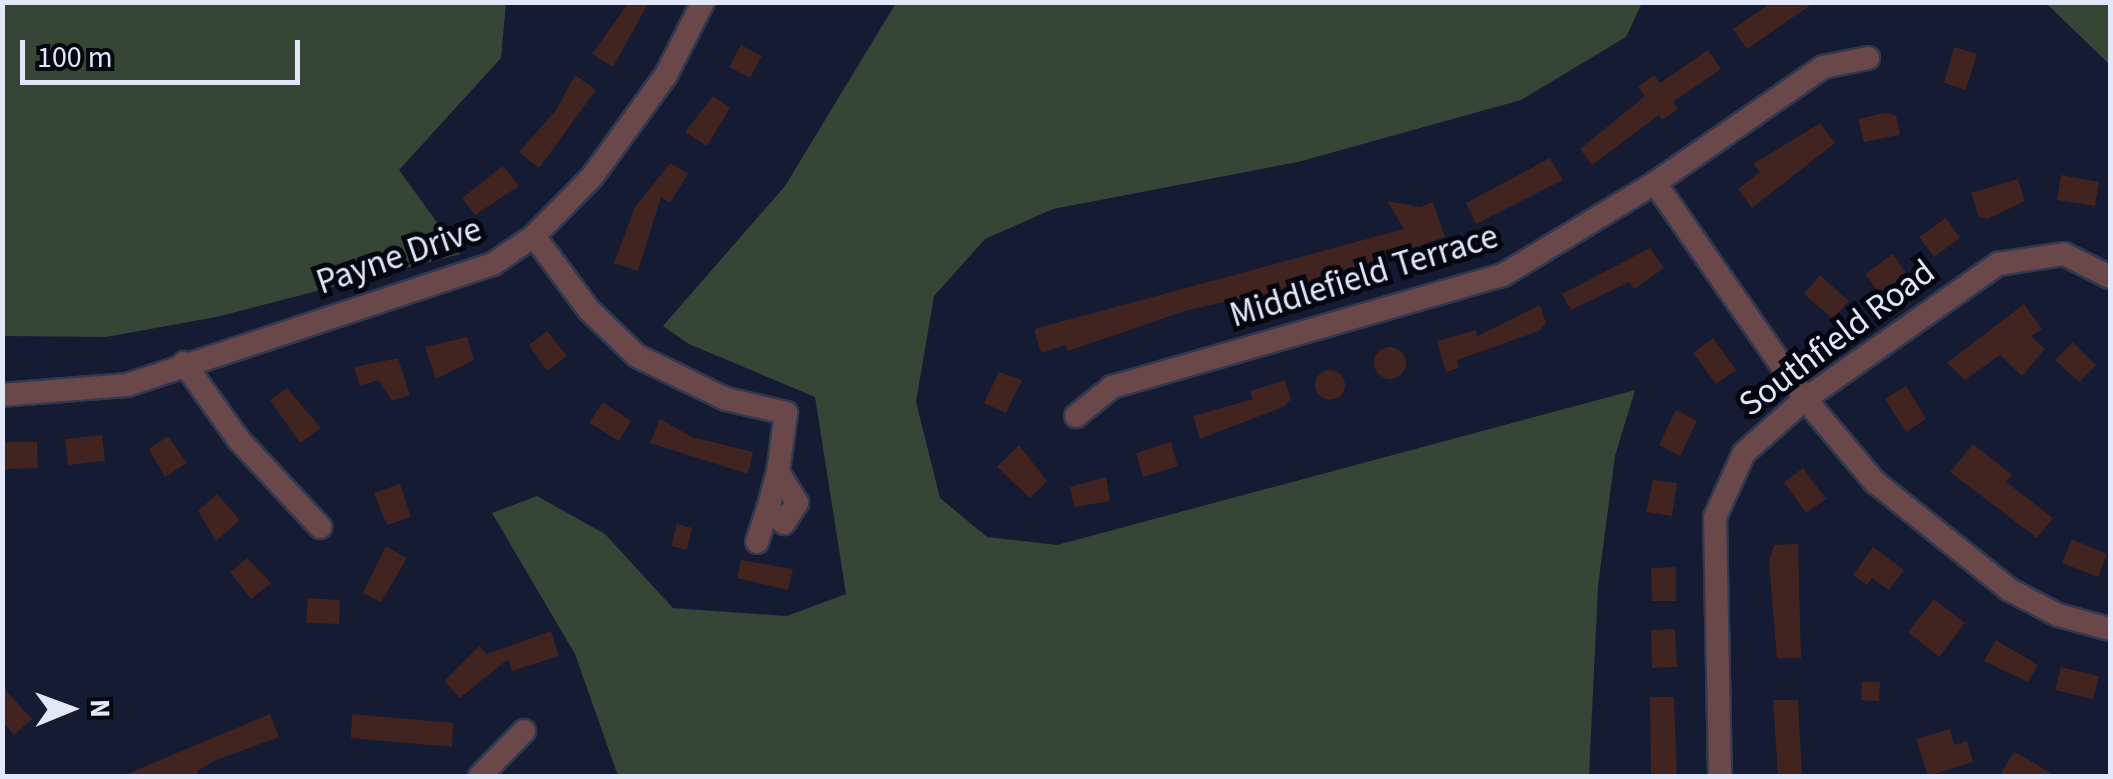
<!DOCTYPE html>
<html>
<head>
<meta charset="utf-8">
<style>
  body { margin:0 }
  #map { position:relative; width:2113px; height:779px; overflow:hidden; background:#141b33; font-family:"Source Sans 3",sans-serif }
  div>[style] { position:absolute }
  .green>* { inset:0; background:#354636 }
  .building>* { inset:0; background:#41231f }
  .round { border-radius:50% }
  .roads { filter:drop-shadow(2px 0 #31384f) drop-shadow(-2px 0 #31384f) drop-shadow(0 2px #31384f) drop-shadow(0 -2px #31384f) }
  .street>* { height:22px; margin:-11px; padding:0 11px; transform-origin:11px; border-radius:11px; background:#6a484a }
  span { translate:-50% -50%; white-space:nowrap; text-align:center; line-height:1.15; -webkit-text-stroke:10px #040710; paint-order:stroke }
  .street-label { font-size:35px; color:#e2e8f9 }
  .frame { position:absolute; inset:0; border:5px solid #e2e8f9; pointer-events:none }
  .north { position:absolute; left:20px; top:659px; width:100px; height:100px; -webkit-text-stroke:8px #040710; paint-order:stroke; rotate:89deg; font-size:28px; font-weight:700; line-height:40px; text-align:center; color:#e2e8f9 }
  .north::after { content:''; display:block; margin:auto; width:35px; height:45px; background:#e2e8f9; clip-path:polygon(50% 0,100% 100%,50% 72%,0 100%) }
  .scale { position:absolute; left:20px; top:40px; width:280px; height:45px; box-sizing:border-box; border:5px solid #e2e8f9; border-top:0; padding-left:12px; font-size:30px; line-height:35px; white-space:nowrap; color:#e2e8f9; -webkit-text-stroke:8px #040710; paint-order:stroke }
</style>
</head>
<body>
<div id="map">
  <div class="green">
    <i style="clip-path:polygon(3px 2px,506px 3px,501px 58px,399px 170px,460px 254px,216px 317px,106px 337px,3px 336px)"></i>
    <i style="clip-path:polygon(896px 3px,1642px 3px,1626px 37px,1521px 100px,1298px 162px,1053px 209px,985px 239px,934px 296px,916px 402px,940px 498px,987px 537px,1057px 545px,1635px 390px,1615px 456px,1598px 586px,1589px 776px,618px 776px,575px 654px,492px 513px,537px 496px,605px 534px,673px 608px,787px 616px,846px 594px,815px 397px,689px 344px,663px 326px,785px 186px)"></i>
    <i style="clip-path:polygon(2046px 3px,2110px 3px,2110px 65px)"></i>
  </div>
  <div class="building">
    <i style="clip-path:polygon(629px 2px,649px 2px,613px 67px,592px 54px)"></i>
    <i style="clip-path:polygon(1772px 2px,1815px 2px,1747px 49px,1733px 29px)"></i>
    <i style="clip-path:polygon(741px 45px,762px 56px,750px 78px,729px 67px)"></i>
    <i style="clip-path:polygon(1954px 47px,1977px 54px,1966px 90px,1944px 83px)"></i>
    <i style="clip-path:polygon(1708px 50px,1721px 69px,1673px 102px,1678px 109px,1662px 120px,1659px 115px,1592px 165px,1580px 149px,1645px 96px,1638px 87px,1654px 75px,1660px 83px)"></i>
    <i style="clip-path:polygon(575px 75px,596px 90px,539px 168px,519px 152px,557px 109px)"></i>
    <i style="clip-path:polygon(713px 96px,730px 108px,707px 146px,685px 132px)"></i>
    <i style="clip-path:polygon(1884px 113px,1896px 115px,1900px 135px,1864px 142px,1858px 119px)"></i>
    <i style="clip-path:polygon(1820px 123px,1835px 143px,1752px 208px,1738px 189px,1760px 172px,1753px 164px)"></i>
    <i style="clip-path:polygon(1550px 158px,1563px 180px,1476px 224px,1466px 203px)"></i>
    <i style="clip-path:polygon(670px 163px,688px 174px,670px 203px,661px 197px,638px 271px,614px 263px,635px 207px)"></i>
    <i style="clip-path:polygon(503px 166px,519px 186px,475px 215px,462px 198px)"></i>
    <i style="clip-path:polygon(2061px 175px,2099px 182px,2095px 206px,2057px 200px)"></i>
    <i style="clip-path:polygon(2018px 179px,2025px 201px,1988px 219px,1979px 217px,1971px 193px)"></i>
    <i style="clip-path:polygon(1387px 201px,1420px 207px,1433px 202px,1445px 237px,1365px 264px,1367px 271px,1348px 276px,1346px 269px,1253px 303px,1251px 296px,1188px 310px,1068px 351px,1066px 345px,1041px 353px,1034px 329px,1404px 229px)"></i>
    <i style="clip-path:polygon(1946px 218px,1960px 238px,1934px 257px,1919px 237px)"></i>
    <i style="clip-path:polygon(1650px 248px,1664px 268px,1634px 289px,1629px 282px,1571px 310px,1562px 294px)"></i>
    <i style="clip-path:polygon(1893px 254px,1907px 274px,1880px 294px,1865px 274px)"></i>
    <i style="clip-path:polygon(1820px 275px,1849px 301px,1833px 319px,1804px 294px)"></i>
    <i style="clip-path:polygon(2024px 304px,2042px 329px,2031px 336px,2045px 349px,2022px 376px,2000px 355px,1965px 380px,1947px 363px)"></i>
    <i style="clip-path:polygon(1540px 305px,1546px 323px,1539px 331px,1457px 360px,1459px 368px,1446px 372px,1437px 341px,1476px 330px,1477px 336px)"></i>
    <i style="clip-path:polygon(547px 331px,567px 356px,547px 371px,529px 345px)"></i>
    <i style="clip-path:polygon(467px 337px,474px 360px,436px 379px,425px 347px)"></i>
    <i style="clip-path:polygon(1713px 338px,1736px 370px,1716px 384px,1693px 353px)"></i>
    <i style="clip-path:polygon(2073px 342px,2096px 365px,2079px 382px,2055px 360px)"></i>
    <i class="round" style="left:1374px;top:347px;width:32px;height:32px"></i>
    <i style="clip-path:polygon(398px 358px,410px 395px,392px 401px,378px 380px,360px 386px,354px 367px)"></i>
    <i class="round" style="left:1315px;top:370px;width:30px;height:30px"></i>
    <i style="clip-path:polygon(999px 372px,1022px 380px,1006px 413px,984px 403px)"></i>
    <i style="clip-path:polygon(1285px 380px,1291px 399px,1283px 407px,1200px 439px,1193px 416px,1253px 399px,1250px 391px)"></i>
    <i style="clip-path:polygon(1906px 386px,1926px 419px,1906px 432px,1885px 399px)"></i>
    <i style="clip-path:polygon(287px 388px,321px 428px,300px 443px,270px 400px)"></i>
    <i style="clip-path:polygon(603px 402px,631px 421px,619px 441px,589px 423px)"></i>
    <i style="clip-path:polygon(1676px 410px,1697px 421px,1680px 456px,1659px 445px)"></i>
    <i style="clip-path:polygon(660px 419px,692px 437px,753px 452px,748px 474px,650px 443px)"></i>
    <i style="clip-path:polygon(102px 435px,105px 461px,68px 465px,65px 439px)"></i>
    <i style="clip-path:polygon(168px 436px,187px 463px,165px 477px,149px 449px)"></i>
    <i style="clip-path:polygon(2px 442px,37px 442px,38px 468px,2px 469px)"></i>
    <i style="clip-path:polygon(1171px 442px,1178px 466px,1143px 477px,1136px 453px)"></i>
    <i style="clip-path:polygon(1973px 444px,2012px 475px,2006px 482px,2053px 518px,2037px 538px,1950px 472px)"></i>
    <i style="clip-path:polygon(1019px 445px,1047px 481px,1030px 498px,997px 467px)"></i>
    <i style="clip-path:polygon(1803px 468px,1826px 499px,1806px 513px,1784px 482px)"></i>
    <i style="clip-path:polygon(1106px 477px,1110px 501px,1074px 507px,1070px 487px)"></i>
    <i style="clip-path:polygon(1653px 480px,1677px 483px,1672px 516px,1646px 512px)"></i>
    <i style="clip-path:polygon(400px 484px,411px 517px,387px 525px,374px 493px)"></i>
    <i style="clip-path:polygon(217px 494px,240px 520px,216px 541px,198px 511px)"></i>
    <i style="clip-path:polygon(677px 524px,692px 528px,687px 550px,671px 546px)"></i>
    <i style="clip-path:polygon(2072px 539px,2107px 554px,2098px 577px,2062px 563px)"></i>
    <i style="clip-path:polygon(1798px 544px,1801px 658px,1777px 658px,1769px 561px,1774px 545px)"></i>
    <i style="clip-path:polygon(386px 546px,407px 558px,381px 602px,363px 593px)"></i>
    <i style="clip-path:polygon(1873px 547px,1904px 570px,1889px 590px,1872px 578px,1867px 585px,1853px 575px)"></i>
    <i style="clip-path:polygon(247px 558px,271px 583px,251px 599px,230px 572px)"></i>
    <i style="clip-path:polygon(741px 560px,793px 569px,788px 590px,737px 578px)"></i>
    <i style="clip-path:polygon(1676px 567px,1676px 601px,1652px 601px,1651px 568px)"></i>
    <i style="clip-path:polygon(308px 598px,340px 600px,339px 624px,306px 623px)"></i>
    <i style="clip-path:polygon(1934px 599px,1965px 623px,1939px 657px,1908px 632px)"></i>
    <i style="clip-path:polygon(1675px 629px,1677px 667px,1652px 668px,1651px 630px)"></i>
    <i style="clip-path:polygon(551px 631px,559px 656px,512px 671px,508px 659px,460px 698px,444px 681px,479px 646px,487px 654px)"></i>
    <i style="clip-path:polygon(1996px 640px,2038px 665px,2028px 682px,1984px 661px)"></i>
    <i style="clip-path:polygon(2061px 667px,2099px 676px,2093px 699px,2055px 690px)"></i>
    <i style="clip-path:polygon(1862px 682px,1880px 682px,1879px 701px,1861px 700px)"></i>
    <i style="clip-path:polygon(2px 686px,32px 719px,14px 735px,2px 721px)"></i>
    <i style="clip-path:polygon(1650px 697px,1674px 697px,1677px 776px,1651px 776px)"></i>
    <i style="clip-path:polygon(1773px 700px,1798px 700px,1802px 776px,1778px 776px)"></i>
    <i style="clip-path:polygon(270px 714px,279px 737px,216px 760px,197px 771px,199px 776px,122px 776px)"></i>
    <i style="clip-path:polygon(352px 714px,453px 723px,452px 747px,351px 738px)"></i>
    <i style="clip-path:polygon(1950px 729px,1954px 745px,1967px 741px,1973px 762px,1928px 776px,1916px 739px)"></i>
    <i style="clip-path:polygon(2014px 752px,2029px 760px,2055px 776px,1999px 776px)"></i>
  </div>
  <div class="roads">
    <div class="street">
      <i style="left:1655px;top:183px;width:263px;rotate:55.2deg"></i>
      <i style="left:1805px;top:399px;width:109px;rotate:49.9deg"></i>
      <i style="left:1875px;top:482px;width:173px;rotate:38.7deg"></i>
      <i style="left:2010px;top:590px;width:54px;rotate:27.5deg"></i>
      <i style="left:2058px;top:615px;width:54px;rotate:15.1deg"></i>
      <i style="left:534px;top:236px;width:92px;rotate:53.4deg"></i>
      <i style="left:589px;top:310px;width:66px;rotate:43.8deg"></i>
      <i style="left:637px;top:356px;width:99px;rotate:25.8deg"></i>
      <i style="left:726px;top:399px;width:62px;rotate:13.1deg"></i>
      <i style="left:786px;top:413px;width:60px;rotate:97.7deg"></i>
      <i style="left:778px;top:472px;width:36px;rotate:58deg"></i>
      <i style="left:797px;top:503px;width:24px;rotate:123deg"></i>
      <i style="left:784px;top:523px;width:21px;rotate:-139deg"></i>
      <i style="left:768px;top:509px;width:38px;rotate:-75deg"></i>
      <i style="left:184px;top:363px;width:95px;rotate:54.5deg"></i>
      <i style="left:239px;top:440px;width:119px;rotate:47deg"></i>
      <i style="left:2px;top:395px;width:125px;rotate:-4.6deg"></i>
      <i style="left:127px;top:385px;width:385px;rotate:-18.3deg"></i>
      <i style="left:493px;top:264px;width:50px;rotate:-34.3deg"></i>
      <i style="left:534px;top:236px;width:83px;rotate:-45.5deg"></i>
      <i style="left:592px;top:177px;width:126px;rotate:-54deg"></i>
      <i style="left:666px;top:75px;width:82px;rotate:-63.1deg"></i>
      <i style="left:1076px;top:416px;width:46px;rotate:-38.9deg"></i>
      <i style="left:1112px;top:387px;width:407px;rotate:-16deg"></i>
      <i style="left:1503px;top:275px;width:178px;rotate:-31.2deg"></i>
      <i style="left:1655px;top:183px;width:204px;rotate:-34.6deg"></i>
      <i style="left:1823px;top:67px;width:46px;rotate:-11.3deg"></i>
      <i style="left:757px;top:542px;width:35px;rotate:-72deg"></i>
      <i style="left:480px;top:776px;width:63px;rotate:-45.6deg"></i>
      <i style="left:1720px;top:776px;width:259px;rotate:-91.1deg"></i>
      <i style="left:1715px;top:517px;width:70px;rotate:-65.6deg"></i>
      <i style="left:1744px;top:453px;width:81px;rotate:-41.5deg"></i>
      <i style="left:1805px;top:399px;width:236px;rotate:-35deg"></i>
      <i style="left:1998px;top:264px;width:67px;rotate:-8.6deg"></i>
      <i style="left:2064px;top:254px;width:51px;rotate:26.6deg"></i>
    </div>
  </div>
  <div class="street-label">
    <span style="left:399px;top:256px;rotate:-19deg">Payne Drive</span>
    <span style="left:1364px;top:276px;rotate:-17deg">Middlefield Terrace</span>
    <span style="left:1837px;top:338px;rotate:-37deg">Southfield Road</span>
  </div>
  <div class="frame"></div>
  <div class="north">N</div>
  <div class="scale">100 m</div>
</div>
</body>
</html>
